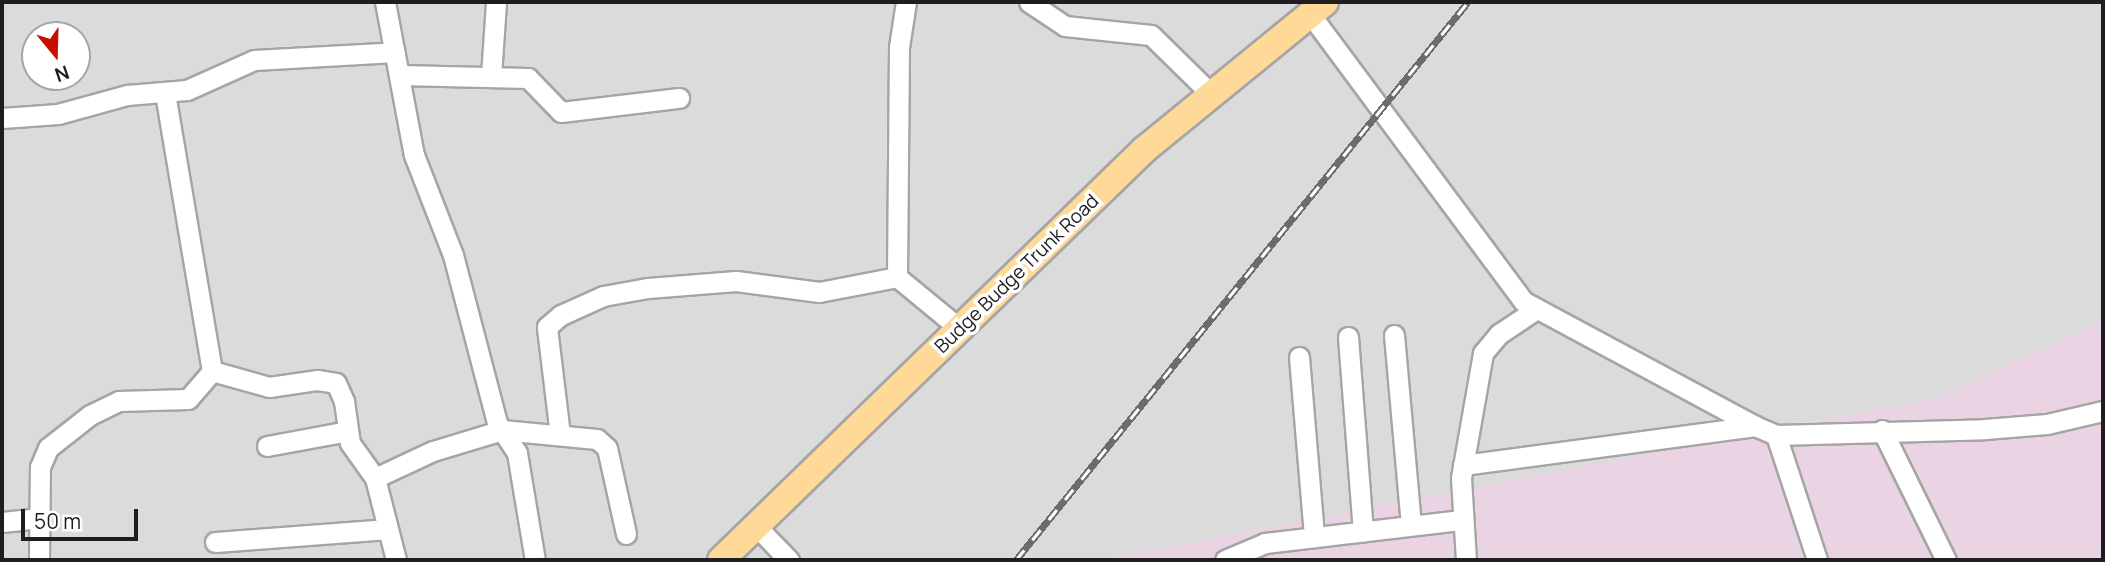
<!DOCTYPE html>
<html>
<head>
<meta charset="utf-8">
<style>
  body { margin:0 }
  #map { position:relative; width:2105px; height:562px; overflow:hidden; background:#f0ece3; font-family:Manrope,sans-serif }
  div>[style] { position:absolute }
  .residential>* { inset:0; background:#dcdbdb }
  .industrial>* { inset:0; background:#ead4e4 }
  .roads { filter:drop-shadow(2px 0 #a5a5a5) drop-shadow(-2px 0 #a5a5a5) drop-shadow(0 2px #a5a5a5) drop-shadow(0 -2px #a5a5a5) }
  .minor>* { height:19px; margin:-9.5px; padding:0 9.5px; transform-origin:9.5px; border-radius:9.5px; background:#fff }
  .major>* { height:26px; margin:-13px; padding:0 13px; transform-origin:13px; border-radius:13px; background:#ffd998 }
  .rail>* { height:7px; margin-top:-3.5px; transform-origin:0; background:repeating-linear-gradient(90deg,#fff 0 13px,#6c6c6c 0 26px); box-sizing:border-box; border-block:2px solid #6c6c6c }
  span { translate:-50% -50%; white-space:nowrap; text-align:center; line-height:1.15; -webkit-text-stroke:7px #fff; paint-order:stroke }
  .street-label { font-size:19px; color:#1e1e1e }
  .frame { position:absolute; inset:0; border:4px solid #1e1e1e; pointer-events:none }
  .north { position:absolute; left:21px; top:21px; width:70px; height:70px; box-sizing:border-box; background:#fff; border:2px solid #a5a5a5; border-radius:50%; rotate:161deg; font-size:19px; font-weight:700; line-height:28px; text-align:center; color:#1e1e1e }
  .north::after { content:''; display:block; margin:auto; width:24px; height:32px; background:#cb0d00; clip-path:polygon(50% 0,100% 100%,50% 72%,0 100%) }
  .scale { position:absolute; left:21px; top:509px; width:117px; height:32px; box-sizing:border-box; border:4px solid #1e1e1e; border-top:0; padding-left:9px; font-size:21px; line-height:24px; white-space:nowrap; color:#1e1e1e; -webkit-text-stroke:5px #fff; paint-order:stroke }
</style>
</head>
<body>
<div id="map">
  <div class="residential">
    <i style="clip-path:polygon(evenodd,2px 2px,2103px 2px,2103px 560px,2px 560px,2px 2px,35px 35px,77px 35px,77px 77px,35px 77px,35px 35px)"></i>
  </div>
  <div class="industrial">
    <i style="clip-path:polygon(2103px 321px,2103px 560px,1100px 560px,1933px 399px)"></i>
  </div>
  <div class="roads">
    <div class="minor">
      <i style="left:385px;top:2px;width:156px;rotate:79.3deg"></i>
      <i style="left:414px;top:155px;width:107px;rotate:68.7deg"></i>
      <i style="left:453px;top:255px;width:174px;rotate:75.3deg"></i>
      <i style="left:497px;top:423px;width:36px;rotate:56deg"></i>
      <i style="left:517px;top:453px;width:109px;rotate:80.5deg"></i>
      <i style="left:1029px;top:2px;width:43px;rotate:33.7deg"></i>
      <i style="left:1065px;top:26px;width:86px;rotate:6deg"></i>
      <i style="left:1151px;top:35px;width:86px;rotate:44.5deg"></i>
      <i style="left:1310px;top:14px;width:357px;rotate:53.4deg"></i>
      <i style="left:1523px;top:301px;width:264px;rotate:28.3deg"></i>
      <i style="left:1755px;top:426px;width:23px;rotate:23deg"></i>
      <i style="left:1776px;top:435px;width:209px;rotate:-1.6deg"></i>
      <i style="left:1985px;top:429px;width:62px;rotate:-4.6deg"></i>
      <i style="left:2047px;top:424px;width:57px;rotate:-13.1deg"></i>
      <i style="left:400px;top:75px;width:128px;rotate:1.3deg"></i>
      <i style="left:528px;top:78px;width:47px;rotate:45.9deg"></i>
      <i style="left:561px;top:112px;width:119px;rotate:-6.8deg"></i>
      <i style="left:491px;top:76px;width:74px;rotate:-86.1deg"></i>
      <i style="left:2px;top:118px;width:56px;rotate:-4.1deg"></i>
      <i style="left:58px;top:114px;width:72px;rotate:-15.4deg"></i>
      <i style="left:127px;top:95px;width:60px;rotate:-4.8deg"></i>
      <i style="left:187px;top:90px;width:73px;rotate:-24.1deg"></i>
      <i style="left:254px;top:60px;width:141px;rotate:-3.2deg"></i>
      <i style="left:897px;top:277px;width:82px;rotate:39.5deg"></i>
      <i style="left:1394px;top:335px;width:191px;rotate:84.9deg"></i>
      <i style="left:1348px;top:337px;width:195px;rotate:85.6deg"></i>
      <i style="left:1299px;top:357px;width:181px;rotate:85.2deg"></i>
      <i style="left:212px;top:371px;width:59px;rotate:15.7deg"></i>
      <i style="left:269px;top:387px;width:49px;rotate:-8.3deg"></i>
      <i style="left:317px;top:380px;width:19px;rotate:9deg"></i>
      <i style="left:336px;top:383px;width:20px;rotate:66deg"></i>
      <i style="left:344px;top:401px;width:42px;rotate:81.9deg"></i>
      <i style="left:350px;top:443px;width:43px;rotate:54.5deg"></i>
      <i style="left:375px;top:478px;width:85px;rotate:75.6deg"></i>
      <i style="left:1882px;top:430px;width:145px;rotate:63.8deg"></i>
      <i style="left:560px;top:435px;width:109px;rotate:-96.9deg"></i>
      <i style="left:547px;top:327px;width:18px;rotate:-41deg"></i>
      <i style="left:561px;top:315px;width:46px;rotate:-24.3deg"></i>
      <i style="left:603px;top:296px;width:46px;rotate:-10.1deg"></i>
      <i style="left:648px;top:288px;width:88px;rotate:-4.5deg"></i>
      <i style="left:736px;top:281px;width:84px;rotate:7.5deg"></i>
      <i style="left:819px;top:292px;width:79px;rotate:-10.9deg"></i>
      <i style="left:897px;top:277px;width:230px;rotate:-89.5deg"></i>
      <i style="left:899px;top:47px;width:46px;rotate:-81.2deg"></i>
      <i style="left:1776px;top:435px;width:132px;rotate:71.8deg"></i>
      <i style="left:267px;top:446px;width:82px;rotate:-10.5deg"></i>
      <i style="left:1463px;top:465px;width:295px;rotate:-7.6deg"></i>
      <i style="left:375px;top:478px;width:64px;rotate:-25deg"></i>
      <i style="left:433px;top:451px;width:72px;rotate:-16.9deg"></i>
      <i style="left:502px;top:430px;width:95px;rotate:5.4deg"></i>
      <i style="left:597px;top:439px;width:13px;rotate:42deg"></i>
      <i style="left:607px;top:448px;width:88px;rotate:77.5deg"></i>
      <i style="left:2px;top:522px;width:38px;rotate:-6deg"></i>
      <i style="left:757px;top:527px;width:46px;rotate:45.9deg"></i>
      <i style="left:215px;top:542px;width:171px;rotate:-4.3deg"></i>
      <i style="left:39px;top:560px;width:93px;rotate:-89.4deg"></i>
      <i style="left:40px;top:467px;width:21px;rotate:-67deg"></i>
      <i style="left:48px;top:448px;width:53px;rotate:-38.2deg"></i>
      <i style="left:90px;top:415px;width:32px;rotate:-26deg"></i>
      <i style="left:119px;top:401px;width:69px;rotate:-1.7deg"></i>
      <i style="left:188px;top:399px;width:37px;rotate:-49deg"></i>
      <i style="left:212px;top:371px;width:283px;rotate:-99.6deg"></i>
      <i style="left:1225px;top:560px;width:43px;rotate:-23deg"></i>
      <i style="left:1265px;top:543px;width:198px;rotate:-6.7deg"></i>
      <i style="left:1466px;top:560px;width:82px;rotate:-93.5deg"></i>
      <i style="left:1461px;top:478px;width:127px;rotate:-80deg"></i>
      <i style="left:1483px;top:353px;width:25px;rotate:-50deg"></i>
      <i style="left:1499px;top:334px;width:43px;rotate:-33.7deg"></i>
    </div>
    <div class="major">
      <i style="left:721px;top:560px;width:591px;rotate:-44.11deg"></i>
      <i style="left:1145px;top:149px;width:232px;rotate:-39.2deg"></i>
    </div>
  </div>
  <div class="rail">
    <i style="left:1016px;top:560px;width:718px;rotate:-50.99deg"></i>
  </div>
  <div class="street-label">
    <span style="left:1017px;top:274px;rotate:-44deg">Budge Budge Trunk Road</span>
  </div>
  <div class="frame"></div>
  <div class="north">N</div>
  <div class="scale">50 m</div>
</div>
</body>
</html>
